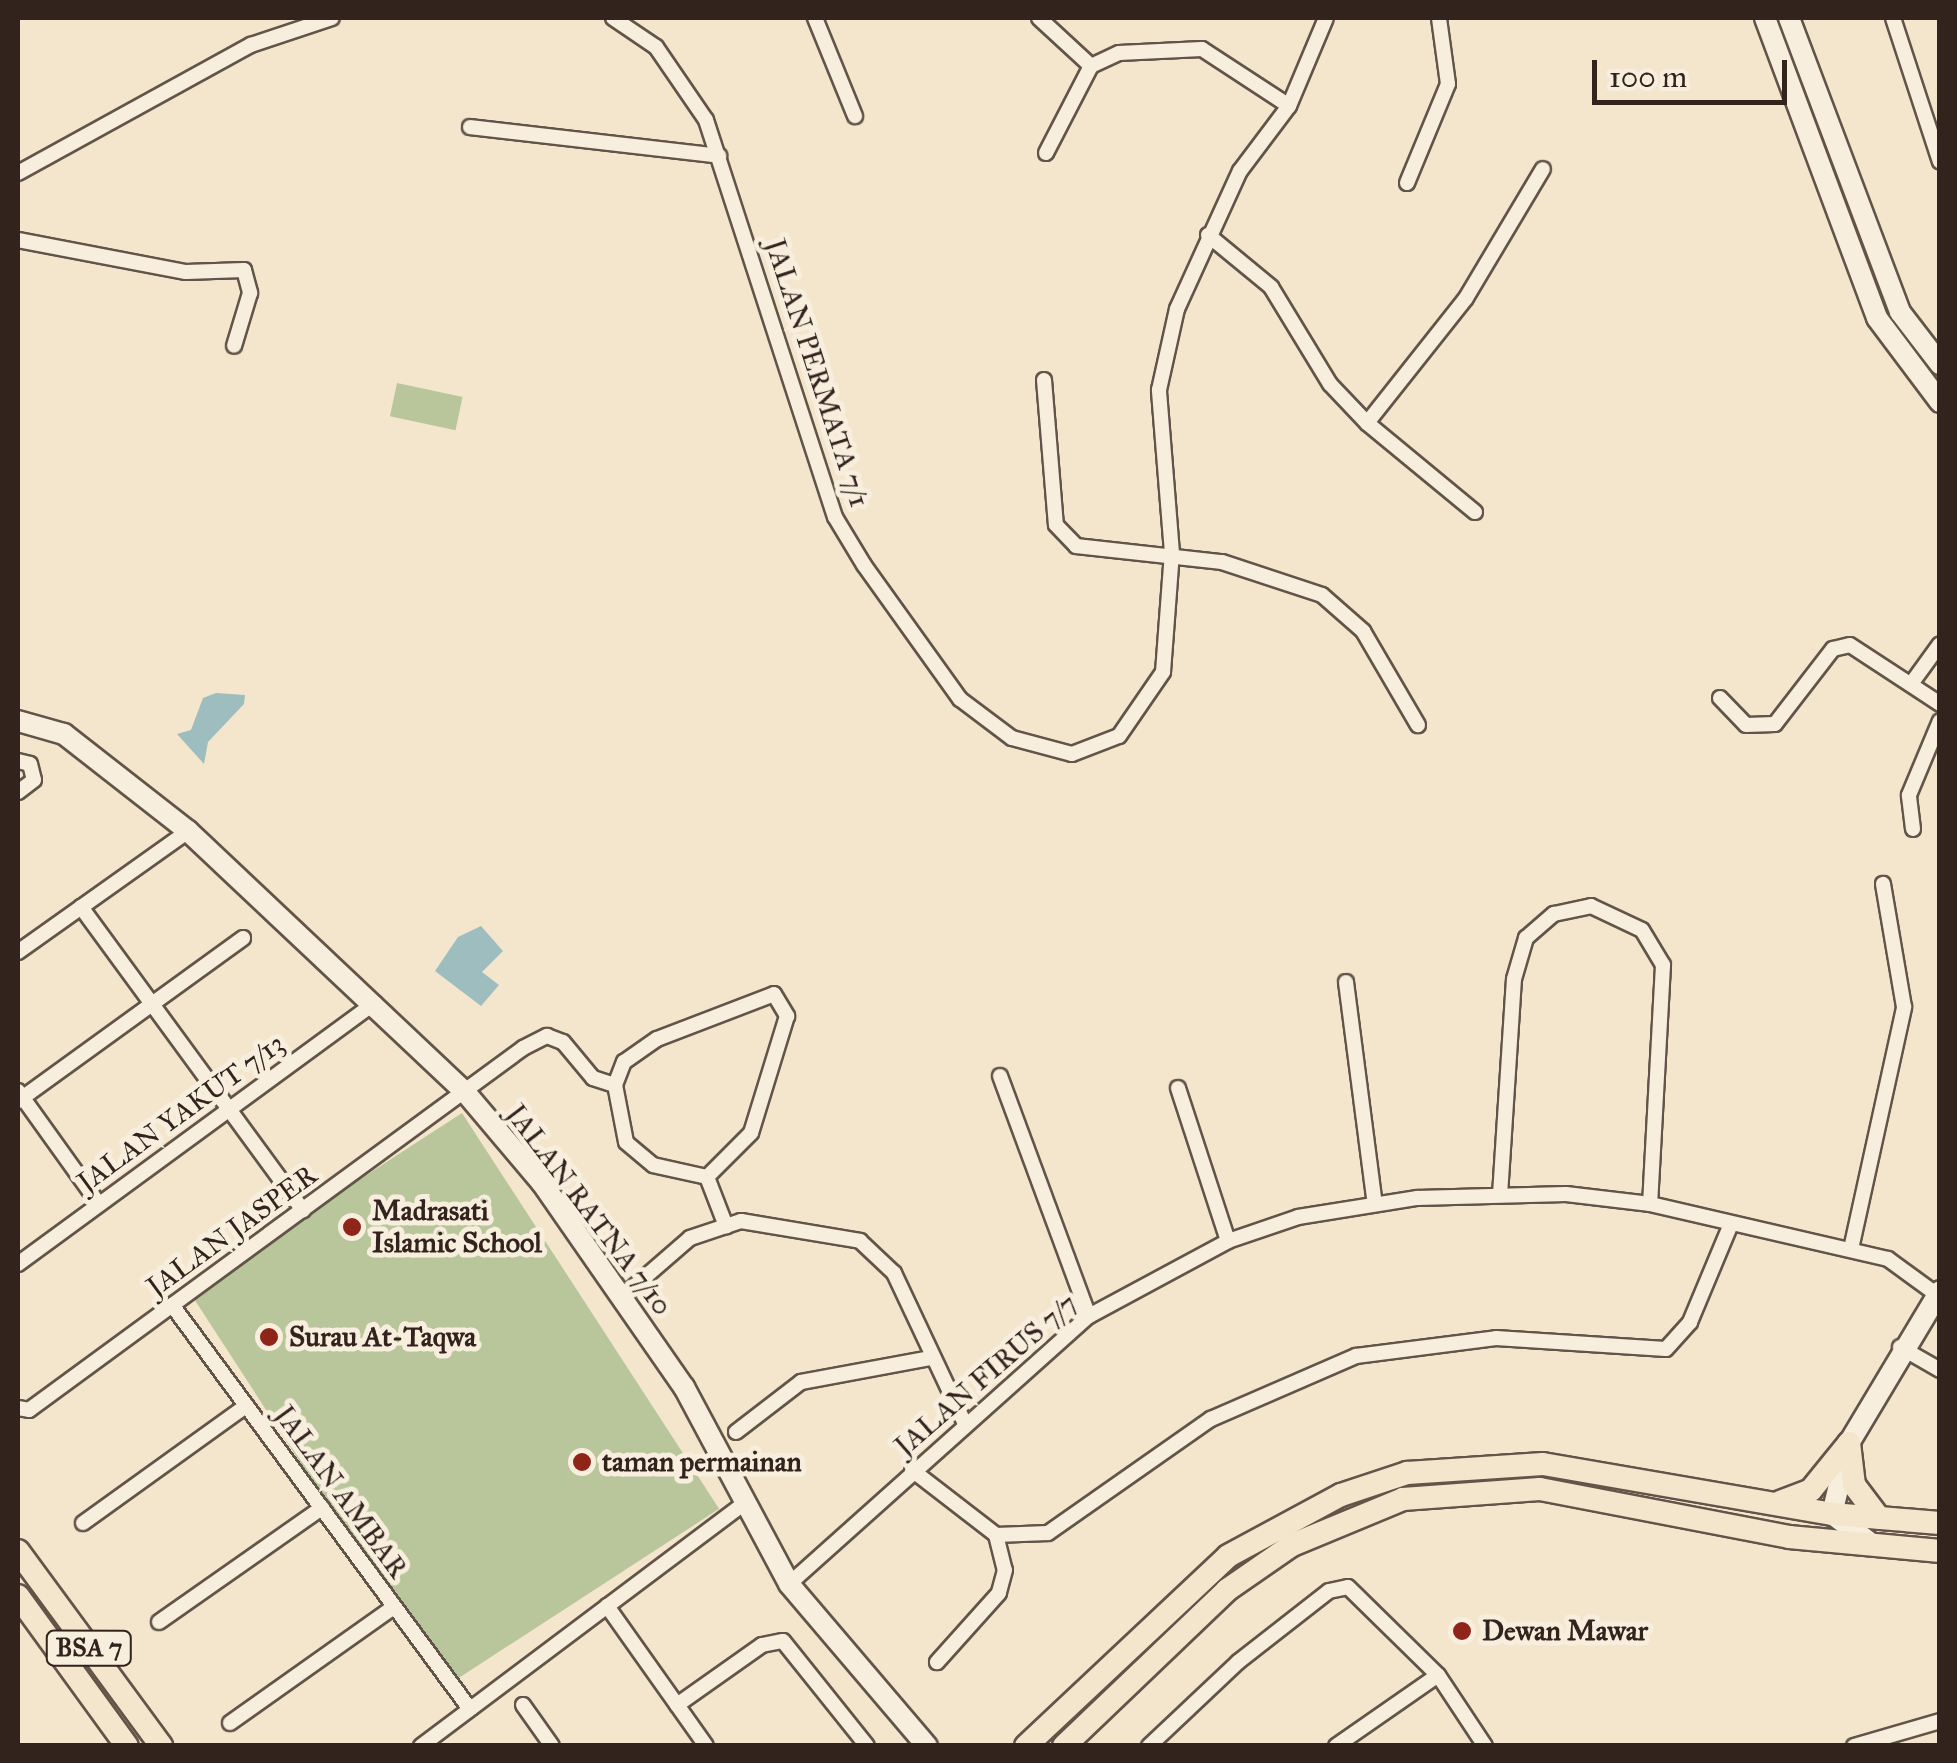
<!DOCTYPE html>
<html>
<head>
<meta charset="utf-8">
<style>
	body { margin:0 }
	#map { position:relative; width:1957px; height:1763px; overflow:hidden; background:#f4e5cd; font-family:"IM FELL Great Primer",serif }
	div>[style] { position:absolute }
	.green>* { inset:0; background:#b9c59a; transform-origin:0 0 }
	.water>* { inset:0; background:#9ebdbf }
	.roads { filter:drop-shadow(2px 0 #625448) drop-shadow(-2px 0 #625448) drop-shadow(0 2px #625448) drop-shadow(0 -2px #625448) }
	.street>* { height:14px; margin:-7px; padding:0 7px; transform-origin:7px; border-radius:7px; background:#f8eede }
	.secondary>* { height:20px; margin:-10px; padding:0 10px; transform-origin:10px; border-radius:10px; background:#f8eede }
	.primary>* { height:22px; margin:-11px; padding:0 11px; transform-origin:11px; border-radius:11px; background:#f4e5cd }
	.dots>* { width:28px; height:28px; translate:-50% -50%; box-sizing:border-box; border:5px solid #f8eede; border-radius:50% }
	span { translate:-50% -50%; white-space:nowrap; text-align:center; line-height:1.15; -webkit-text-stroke:10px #f8eede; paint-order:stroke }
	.shield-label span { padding:2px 8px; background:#f8eede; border:2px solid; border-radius:8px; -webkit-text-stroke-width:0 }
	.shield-label { font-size:25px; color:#32231c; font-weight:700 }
	.street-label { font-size:28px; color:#32231c }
	.poi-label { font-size:28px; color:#32231c; font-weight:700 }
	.left { translate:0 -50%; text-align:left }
	.frame { position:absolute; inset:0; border:20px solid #32231c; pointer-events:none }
	.scale { position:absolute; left:1592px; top:60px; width:195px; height:45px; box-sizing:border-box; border:5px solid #32231c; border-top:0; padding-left:12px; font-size:30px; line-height:35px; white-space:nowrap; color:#32231c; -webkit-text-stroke:8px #f8eede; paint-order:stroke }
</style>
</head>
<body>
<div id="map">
	<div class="green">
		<i style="left:397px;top:383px;width:67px;height:34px;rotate:12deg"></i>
		<i style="left:462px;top:1113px;width:472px;height:326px;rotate:57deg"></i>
	</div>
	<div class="water">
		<i style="clip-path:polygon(216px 693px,245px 695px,244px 704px,208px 742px,204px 764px,177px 734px,191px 730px,203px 698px)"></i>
		<i style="clip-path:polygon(481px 926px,503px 951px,482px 972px,499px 985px,481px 1006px,435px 971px,458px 937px)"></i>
	</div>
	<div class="roads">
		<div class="street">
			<i style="left:613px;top:18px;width:52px;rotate:34deg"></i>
			<i style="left:656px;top:47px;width:88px;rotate:55.6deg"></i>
			<i style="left:706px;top:120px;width:417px;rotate:72deg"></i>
			<i style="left:835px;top:517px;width:56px;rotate:58.9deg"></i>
			<i style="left:864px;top:565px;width:165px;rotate:54.4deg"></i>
			<i style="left:960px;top:699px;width:65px;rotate:36.9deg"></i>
			<i style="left:1012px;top:738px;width:62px;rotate:14.9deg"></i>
			<i style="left:1072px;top:754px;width:50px;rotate:-21deg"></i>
			<i style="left:1119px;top:736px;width:78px;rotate:-55.5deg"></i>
			<i style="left:1163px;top:672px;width:119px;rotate:-85.7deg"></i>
			<i style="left:1172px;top:553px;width:164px;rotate:-94.6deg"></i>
			<i style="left:1159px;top:390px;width:83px;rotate:-77.5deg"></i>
			<i style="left:1177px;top:309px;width:152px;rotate:-65.5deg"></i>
			<i style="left:1240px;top:171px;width:81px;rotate:-53deg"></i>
			<i style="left:1289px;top:106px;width:95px;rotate:-67.2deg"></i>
			<i style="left:815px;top:18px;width:106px;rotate:67.8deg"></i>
			<i style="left:1039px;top:18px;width:71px;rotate:42.7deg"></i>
			<i style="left:1893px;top:18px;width:151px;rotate:71.9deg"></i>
			<i style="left:470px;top:127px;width:251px;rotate:6.6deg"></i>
			<i style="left:1046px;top:153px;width:98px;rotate:-62.7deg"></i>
			<i style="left:1091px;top:66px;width:31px;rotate:-25deg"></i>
			<i style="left:1119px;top:53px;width:83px;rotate:-2.8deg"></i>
			<i style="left:1202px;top:49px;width:104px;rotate:33.2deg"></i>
			<i style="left:18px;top:173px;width:266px;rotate:-28.8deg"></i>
			<i style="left:251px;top:45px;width:85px;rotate:-18.4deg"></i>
			<i style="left:1407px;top:183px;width:107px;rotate:-67.5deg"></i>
			<i style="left:1448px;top:84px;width:67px;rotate:-97.8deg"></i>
			<i style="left:1208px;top:235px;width:82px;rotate:39.5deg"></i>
			<i style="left:1271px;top:287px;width:114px;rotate:58.7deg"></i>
			<i style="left:1330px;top:384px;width:54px;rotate:46.5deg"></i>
			<i style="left:1367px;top:423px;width:140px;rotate:39.5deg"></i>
			<i style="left:18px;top:240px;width:171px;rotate:10.8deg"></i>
			<i style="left:186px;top:272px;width:58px;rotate:-2deg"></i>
			<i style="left:244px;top:270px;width:24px;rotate:75deg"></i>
			<i style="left:250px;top:293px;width:55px;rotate:106.8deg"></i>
			<i style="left:1044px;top:380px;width:145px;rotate:85.3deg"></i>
			<i style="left:1056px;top:525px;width:29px;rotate:46deg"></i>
			<i style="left:1076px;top:546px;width:147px;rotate:6.3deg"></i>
			<i style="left:1222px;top:562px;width:105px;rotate:18.3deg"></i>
			<i style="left:1322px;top:595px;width:55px;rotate:41.3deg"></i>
			<i style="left:1363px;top:631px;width:109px;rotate:59.7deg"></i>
			<i style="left:1367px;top:423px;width:159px;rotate:-51.6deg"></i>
			<i style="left:1466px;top:298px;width:150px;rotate:-59.2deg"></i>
			<i style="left:1911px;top:684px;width:49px;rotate:-54.1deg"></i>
			<i style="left:1720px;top:698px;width:37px;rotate:46deg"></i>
			<i style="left:1746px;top:725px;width:29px;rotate:-2deg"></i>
			<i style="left:1775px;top:724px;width:95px;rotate:-52.3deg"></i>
			<i style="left:1833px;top:649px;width:17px;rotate:-13deg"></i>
			<i style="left:1850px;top:645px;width:108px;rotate:33.2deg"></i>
			<i style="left:18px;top:761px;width:12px;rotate:14deg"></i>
			<i style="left:30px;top:764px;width:16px;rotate:76deg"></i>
			<i style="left:34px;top:780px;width:20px;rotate:143deg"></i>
			<i style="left:1913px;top:829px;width:34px;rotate:-97deg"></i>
			<i style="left:1909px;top:795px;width:80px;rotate:-67.3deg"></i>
			<i style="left:81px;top:907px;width:376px;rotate:53.8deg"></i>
			<i style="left:18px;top:952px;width:209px;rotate:-35.4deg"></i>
			<i style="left:1346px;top:982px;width:224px;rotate:82.6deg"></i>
			<i style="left:1000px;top:1076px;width:256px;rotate:69.7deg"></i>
			<i style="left:1178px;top:1088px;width:161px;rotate:71.9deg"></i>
			<i style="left:18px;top:1091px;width:139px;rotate:54.4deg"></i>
			<i style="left:18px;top:1101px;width:278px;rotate:-35.9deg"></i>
			<i style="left:707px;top:1177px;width:55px;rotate:-167.5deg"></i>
			<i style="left:653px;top:1165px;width:35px;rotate:-140deg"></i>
			<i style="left:626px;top:1142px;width:58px;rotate:-100.9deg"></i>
			<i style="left:615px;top:1085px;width:25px;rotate:-69deg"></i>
			<i style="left:624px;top:1062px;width:40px;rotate:-34.9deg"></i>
			<i style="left:657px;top:1039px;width:125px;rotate:-21deg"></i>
			<i style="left:774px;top:994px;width:26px;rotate:59deg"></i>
			<i style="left:787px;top:1016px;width:122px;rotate:107.1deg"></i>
			<i style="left:751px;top:1133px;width:62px;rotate:135deg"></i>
			<i style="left:707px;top:1177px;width:53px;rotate:68.8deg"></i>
			<i style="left:1500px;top:1195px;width:216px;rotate:-86.3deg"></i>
			<i style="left:1514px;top:979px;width:43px;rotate:-73.7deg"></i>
			<i style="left:1526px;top:938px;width:37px;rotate:-41deg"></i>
			<i style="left:1554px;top:914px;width:38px;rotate:-12deg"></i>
			<i style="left:1591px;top:906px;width:56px;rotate:25.2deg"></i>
			<i style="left:1642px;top:930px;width:41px;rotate:59deg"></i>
			<i style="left:1663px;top:965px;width:239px;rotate:93.1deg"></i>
			<i style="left:1851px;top:1249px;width:248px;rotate:-77.6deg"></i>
			<i style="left:1904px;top:1007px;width:125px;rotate:-99.7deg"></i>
			<i style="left:18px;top:1264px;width:442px;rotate:-36.2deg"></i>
			<i style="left:622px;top:1297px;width:90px;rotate:-40.9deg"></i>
			<i style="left:690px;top:1238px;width:54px;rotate:-18.4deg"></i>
			<i style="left:741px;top:1221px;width:121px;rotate:9.5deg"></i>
			<i style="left:860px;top:1241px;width:47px;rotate:43.3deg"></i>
			<i style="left:894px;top:1273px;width:165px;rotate:64.8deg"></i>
			<i style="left:172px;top:1305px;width:502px;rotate:53.59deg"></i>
			<i style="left:1900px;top:1347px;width:46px;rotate:29.9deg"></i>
			<i style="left:18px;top:1408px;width:11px;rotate:10deg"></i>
			<i style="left:29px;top:1410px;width:612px;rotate:-36.23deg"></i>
			<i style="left:523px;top:1048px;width:27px;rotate:-27deg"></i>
			<i style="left:547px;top:1036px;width:17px;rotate:21deg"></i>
			<i style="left:563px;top:1042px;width:47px;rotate:50.2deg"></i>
			<i style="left:593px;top:1078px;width:23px;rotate:18deg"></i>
			<i style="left:736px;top:1432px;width:82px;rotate:-37.6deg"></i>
			<i style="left:801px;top:1382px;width:131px;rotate:-10.5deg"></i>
			<i style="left:912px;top:1470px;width:106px;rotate:37.7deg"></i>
			<i style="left:996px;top:1535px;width:36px;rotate:76deg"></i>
			<i style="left:1005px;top:1570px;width:24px;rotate:105deg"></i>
			<i style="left:999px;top:1593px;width:93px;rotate:131.9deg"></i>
			<i style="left:83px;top:1523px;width:201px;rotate:-35.7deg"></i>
			<i style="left:996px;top:1535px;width:52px;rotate:-2.2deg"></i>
			<i style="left:1048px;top:1533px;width:199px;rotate:-35deg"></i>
			<i style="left:1211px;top:1419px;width:158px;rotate:-23.5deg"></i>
			<i style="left:1356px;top:1356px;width:141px;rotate:-7.3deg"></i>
			<i style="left:1496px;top:1338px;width:170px;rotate:3.7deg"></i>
			<i style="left:1666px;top:1349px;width:36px;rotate:-48deg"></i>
			<i style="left:1690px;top:1322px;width:106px;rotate:-67.3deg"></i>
			<i style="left:789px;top:1584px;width:402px;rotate:-41.8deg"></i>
			<i style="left:1089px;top:1316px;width:158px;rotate:-28.3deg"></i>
			<i style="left:1228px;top:1241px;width:74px;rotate:-18.9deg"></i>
			<i style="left:1298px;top:1217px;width:121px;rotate:-9.1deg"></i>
			<i style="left:1417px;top:1198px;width:149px;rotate:-1.5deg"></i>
			<i style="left:1566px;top:1194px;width:85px;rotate:6.8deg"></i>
			<i style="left:1650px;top:1204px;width:244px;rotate:13deg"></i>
			<i style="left:1888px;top:1259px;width:59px;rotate:36.1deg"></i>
			<i style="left:607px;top:1606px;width:171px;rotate:54.7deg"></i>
			<i style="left:159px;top:1622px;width:199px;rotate:-35deg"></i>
			<i style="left:523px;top:1705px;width:50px;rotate:54.7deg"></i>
			<i style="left:677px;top:1705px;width:104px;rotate:-35.2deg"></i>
			<i style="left:762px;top:1645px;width:21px;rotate:-11deg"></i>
			<i style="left:783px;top:1641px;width:134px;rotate:51.3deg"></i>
			<i style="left:230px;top:1723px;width:201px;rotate:-35.3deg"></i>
			<i style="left:421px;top:1746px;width:401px;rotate:-36.9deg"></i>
			<i style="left:1149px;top:1746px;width:122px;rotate:-43.3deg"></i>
			<i style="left:1238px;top:1662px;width:115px;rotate:-38deg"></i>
			<i style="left:1329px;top:1591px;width:19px;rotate:-12deg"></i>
			<i style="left:1348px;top:1587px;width:126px;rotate:44.4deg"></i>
			<i style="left:1438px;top:1675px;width:85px;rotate:56.5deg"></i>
			<i style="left:1336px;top:1746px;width:124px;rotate:-34.8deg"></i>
			<i style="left:1854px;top:1746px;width:90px;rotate:-16.2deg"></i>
		</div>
		<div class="secondary">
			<i style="left:1765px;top:18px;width:320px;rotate:69.5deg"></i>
			<i style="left:1877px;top:318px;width:105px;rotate:53.1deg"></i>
			<i style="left:1789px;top:18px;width:314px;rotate:69.3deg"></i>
			<i style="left:1900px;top:312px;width:66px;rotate:52.4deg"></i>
			<i style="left:18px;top:721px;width:48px;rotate:15.8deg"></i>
			<i style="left:64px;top:734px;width:157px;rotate:38deg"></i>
			<i style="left:188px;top:831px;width:381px;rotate:43.3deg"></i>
			<i style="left:465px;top:1092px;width:119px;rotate:49.8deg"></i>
			<i style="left:542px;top:1183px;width:249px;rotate:55.2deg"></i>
			<i style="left:684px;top:1387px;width:223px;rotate:61.9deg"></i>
			<i style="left:789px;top:1584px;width:213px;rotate:49.6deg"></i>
			<i style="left:1868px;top:1541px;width:45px;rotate:-143.1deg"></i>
			<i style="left:1832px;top:1514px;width:73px;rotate:-76.5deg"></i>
			<i style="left:1849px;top:1443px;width:177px;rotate:-59.1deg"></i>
		</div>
		<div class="primary">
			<i style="left:1849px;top:1443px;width:42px;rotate:83.2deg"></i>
			<i style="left:1854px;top:1485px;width:41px;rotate:52.9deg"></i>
			<i style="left:1780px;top:1502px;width:33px;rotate:-21deg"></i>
			<i style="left:1811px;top:1490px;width:60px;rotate:-51deg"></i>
			<i style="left:18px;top:1551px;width:242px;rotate:53.7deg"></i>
			<i style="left:18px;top:1596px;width:185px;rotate:54deg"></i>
			<i style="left:1026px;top:1746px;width:277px;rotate:-43.2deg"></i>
			<i style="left:1228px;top:1556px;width:128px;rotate:-28.4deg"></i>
			<i style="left:1341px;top:1495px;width:70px;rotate:-18.4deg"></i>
			<i style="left:1407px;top:1473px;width:136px;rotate:-3.8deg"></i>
			<i style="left:1543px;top:1464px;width:293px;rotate:9.8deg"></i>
			<i style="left:1832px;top:1514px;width:108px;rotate:4.8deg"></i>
			<i style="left:1064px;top:1746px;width:226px;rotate:-43.7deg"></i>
			<i style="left:1227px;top:1590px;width:79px;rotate:-34.7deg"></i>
			<i style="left:1292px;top:1545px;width:120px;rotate:-22.5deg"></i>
			<i style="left:1403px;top:1499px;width:137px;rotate:-4.2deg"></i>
			<i style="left:1540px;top:1489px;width:254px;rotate:10.9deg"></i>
			<i style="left:1789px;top:1537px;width:152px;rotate:5.3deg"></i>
		</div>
	</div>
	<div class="dots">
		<i style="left:352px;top:1227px;background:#8f2418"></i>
		<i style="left:269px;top:1337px;background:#8f2418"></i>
		<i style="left:582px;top:1462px;background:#8f2418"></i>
		<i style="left:1462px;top:1631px;background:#8f2418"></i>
	</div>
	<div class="shield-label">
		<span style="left:89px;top:1648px">BSA 7</span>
	</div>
	<div class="street-label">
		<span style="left:817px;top:373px;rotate:72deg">JALAN PERMATA 7/1</span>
		<span style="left:181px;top:1113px;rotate:-36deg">JALAN YAKUT 7/13</span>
		<span style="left:589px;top:1210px;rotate:53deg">JALAN RATNA 7/10</span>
		<span style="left:232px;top:1231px;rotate:-36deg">JALAN JASPER</span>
		<span style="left:986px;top:1375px;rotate:-41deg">JALAN FIRUS 7/7</span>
		<span style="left:341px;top:1492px;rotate:54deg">JALAN AMBAR</span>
	</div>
	<div class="poi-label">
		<span class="left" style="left:372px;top:1227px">Madrasati<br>Islamic School</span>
		<span class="left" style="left:289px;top:1337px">Surau At-Taqwa</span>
		<span class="left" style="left:602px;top:1462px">taman permainan</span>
		<span class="left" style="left:1482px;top:1631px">Dewan Mawar</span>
	</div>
	<div class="frame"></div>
	<div class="scale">100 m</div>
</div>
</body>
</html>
